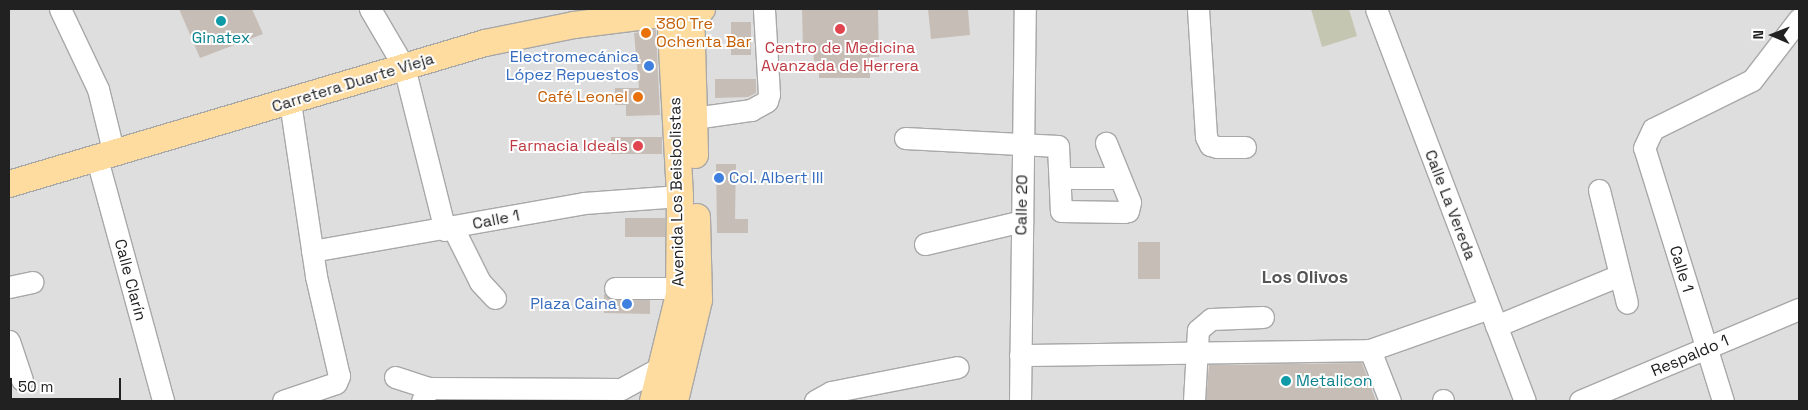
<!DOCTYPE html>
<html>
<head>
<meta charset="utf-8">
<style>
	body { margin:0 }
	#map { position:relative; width:1808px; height:410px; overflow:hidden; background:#f1eee7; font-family:"Space Grotesk",sans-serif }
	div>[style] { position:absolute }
	.residential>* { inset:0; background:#dfdede; transform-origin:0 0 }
	.construction>* { inset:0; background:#c5c6b2 }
	.building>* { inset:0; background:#c6beb6; transform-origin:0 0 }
	.roads { filter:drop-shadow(1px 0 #a8a8a8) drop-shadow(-1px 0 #a8a8a8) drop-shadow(0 1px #a8a8a8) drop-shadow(0 -1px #a8a8a8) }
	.minor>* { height:21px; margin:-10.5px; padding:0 10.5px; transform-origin:10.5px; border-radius:10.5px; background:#fff }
	.major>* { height:26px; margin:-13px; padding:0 13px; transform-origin:13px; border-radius:13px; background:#fedb9f }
	.dots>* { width:14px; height:14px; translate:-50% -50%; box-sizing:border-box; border:2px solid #fff; border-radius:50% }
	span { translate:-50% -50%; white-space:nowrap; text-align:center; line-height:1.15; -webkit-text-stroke:4px #fff; paint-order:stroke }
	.food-label { font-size:16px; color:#c56008 }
	.left { translate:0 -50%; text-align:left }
	.right { translate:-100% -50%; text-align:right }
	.culture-label { font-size:16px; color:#0d838f }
	.health-label { font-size:16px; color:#be3a42 }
	.shop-label { font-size:16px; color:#366cbe }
	.street-label { font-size:16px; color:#212121 }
	.neighbourhood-label { font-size:18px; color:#545454; font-weight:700 }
	.frame { position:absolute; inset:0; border:10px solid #212121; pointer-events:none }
	.north { position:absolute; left:1748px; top:10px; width:50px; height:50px; -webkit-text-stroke:4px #fff; paint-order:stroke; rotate:271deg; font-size:14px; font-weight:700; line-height:20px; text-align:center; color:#212121 }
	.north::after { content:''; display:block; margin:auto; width:18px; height:22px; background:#212121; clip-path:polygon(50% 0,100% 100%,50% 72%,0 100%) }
	.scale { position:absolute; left:10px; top:378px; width:111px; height:22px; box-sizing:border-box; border:2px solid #212121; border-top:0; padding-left:6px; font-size:15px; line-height:18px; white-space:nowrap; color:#212121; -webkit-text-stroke:4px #fff; paint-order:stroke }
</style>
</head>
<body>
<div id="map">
	<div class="residential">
		<i style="left:9px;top:9px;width:1790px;height:392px"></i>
	</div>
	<div class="construction">
		<i style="clip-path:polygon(1311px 9px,1349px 9px,1357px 36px,1322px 47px)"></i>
	</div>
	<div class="building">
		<i style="clip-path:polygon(179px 9px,252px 9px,263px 34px,200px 58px)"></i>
		<i style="clip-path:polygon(802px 9px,878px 9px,879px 57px,870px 57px,870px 78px,819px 78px,819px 61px,814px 61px,813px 48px,803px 48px)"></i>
		<i style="clip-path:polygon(928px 9px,968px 9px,970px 35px,931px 39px)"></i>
		<i style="left:731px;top:22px;width:20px;height:33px"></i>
		<i style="clip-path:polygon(656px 30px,660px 115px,626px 116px,626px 105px,615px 105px,615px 88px,639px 88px,634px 33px)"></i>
		<i style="clip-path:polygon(715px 79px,756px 79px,756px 93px,748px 97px,715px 98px)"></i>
		<i style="left:611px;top:137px;width:51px;height:17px"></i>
		<i style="clip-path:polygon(716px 164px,736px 164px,735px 219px,748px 219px,748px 233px,717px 233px)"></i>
		<i style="left:625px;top:218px;width:40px;height:19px"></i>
		<i style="left:1138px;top:242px;width:22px;height:37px"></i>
		<i style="clip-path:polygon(604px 294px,615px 300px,650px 300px,650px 314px,604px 313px)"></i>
		<i style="clip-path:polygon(1362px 363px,1376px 401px,1206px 401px,1209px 365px)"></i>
	</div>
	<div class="roads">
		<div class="minor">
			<i style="left:60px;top:9px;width:89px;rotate:64.6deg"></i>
			<i style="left:98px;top:89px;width:67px;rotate:76.2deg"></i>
			<i style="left:370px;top:9px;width:67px;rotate:59.6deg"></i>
			<i style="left:404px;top:67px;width:168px;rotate:75.9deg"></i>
			<i style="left:1198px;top:9px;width:128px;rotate:86.4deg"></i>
			<i style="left:1206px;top:137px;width:9px;rotate:63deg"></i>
			<i style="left:1210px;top:145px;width:7px;rotate:16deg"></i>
			<i style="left:1217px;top:147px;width:28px"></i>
			<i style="left:1376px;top:9px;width:419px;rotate:69.2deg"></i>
			<i style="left:694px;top:118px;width:58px;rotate:-8deg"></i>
			<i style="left:751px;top:110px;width:18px;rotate:-29deg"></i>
			<i style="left:767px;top:101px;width:7px;rotate:-74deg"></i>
			<i style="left:769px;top:94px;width:85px;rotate:-93.4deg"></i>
			<i style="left:905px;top:138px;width:153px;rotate:3deg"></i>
			<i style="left:1058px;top:146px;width:65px;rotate:87.4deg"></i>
			<i style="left:1061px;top:211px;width:63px;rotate:0.9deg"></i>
			<i style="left:1124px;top:212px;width:4px;rotate:-14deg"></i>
			<i style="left:1128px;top:211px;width:9px;rotate:-77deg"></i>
			<i style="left:1130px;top:202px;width:64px;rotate:-112.1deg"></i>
			<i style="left:97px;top:159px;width:251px;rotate:74.7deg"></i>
			<i style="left:1060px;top:178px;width:60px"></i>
			<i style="left:1599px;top:190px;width:116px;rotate:76.1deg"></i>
			<i style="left:453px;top:228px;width:60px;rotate:63.4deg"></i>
			<i style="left:480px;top:282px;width:22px;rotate:47deg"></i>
			<i style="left:925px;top:244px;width:100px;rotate:-13.3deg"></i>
			<i style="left:312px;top:251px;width:276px;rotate:-10deg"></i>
			<i style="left:584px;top:203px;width:96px;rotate:-4.2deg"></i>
			<i style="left:9px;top:287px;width:24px;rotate:-12deg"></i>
			<i style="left:615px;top:288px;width:64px"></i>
			<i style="left:1496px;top:326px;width:134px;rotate:-22.4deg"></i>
			<i style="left:9px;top:341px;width:41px;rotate:71.6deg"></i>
			<i style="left:1370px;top:350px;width:55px;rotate:68.6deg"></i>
			<i style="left:1020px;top:355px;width:350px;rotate:-0.8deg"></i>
			<i style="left:1370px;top:350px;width:126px;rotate:-19.4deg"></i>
			<i style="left:395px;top:377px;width:36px;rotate:18deg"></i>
			<i style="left:1443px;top:400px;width:1px;rotate:90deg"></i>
			<i style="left:283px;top:401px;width:56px;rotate:-18.8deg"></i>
			<i style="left:336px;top:383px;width:8px;rotate:-67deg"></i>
			<i style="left:339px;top:376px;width:103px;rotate:-103deg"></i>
			<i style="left:316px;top:276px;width:176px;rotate:-98.5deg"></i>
			<i style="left:422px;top:401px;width:15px;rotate:-62deg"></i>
			<i style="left:429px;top:388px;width:192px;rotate:0.3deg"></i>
			<i style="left:621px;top:389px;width:48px;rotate:-28.7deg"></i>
			<i style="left:815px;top:401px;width:18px;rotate:-29deg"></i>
			<i style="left:831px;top:392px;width:129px;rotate:-11.1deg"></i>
			<i style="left:1020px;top:401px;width:392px;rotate:-89.3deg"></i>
			<i style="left:1194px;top:401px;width:71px;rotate:-86.8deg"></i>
			<i style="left:1198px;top:330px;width:17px;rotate:-40deg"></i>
			<i style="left:1211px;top:319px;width:52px;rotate:-2.2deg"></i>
			<i style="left:1580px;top:401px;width:238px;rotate:-22.8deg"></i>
			<i style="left:1723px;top:401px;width:265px;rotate:-107.3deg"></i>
			<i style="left:1644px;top:148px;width:21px;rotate:-65deg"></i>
			<i style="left:1653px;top:129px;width:110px;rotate:-26.3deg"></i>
			<i style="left:1752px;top:80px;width:77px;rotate:-52.4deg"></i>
		</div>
		<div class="major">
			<i style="left:691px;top:9px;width:146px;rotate:88.4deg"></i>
			<i style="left:9px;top:184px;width:496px;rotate:-16.5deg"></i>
			<i style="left:485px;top:43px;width:91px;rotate:-11.4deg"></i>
			<i style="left:574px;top:25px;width:129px;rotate:-7.1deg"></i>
			<i style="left:653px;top:401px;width:110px;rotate:-76.3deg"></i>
			<i style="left:679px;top:294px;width:98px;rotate:-89.4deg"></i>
			<i style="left:680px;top:196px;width:187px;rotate:-93.1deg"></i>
			<i style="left:675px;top:401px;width:104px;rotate:-76.6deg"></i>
			<i style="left:699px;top:300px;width:83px;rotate:-91.4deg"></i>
		</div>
	</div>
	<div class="dots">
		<i style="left:221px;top:21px;background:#0f9aa8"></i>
		<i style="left:840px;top:29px;background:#e0444e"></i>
		<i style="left:646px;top:33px;background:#e8710a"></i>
		<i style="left:649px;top:66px;background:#3f7fe0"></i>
		<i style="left:638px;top:97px;background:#e8710a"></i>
		<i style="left:638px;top:146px;background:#e0444e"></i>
		<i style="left:719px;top:178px;background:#3f7fe0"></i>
		<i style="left:627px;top:304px;background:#3f7fe0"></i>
		<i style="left:1286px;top:381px;background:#0f9aa8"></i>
	</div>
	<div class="food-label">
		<span class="left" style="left:656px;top:33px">380 Tre<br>Ochenta Bar</span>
		<span class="right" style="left:628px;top:97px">Café Leonel</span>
	</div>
	<div class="culture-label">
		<span style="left:221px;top:38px">Ginatex</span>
		<span class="left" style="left:1296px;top:381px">Metalicon</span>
	</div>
	<div class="health-label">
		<span style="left:840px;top:57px">Centro de Medicina<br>Avanzada de Herrera</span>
		<span class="right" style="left:628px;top:146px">Farmacia Ideals</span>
	</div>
	<div class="shop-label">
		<span class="right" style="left:639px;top:66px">Electromecánica<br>López Repuestos</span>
		<span class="left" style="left:729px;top:178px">Col. Albert III</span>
		<span class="right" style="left:617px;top:304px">Plaza Caina</span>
	</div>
	<div class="street-label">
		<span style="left:353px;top:83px;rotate:-17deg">Carretera Duarte Vieja</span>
		<span style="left:677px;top:192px;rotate:-91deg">Avenida Los Beisbolistas</span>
		<span style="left:1022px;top:205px;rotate:-89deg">Calle 20</span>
		<span style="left:1450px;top:205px;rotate:69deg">Calle La Vereda</span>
		<span style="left:496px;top:220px;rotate:-11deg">Calle 1</span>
		<span style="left:1681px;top:269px;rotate:73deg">Calle 1</span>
		<span style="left:130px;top:280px;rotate:75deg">Calle Clarín</span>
		<span style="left:1690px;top:356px;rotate:-23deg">Respaldo 1</span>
	</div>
	<div class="neighbourhood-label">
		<span style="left:1305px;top:277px">Los Olivos</span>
	</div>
	<div class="frame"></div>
	<div class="north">N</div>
	<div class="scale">50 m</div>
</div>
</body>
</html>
